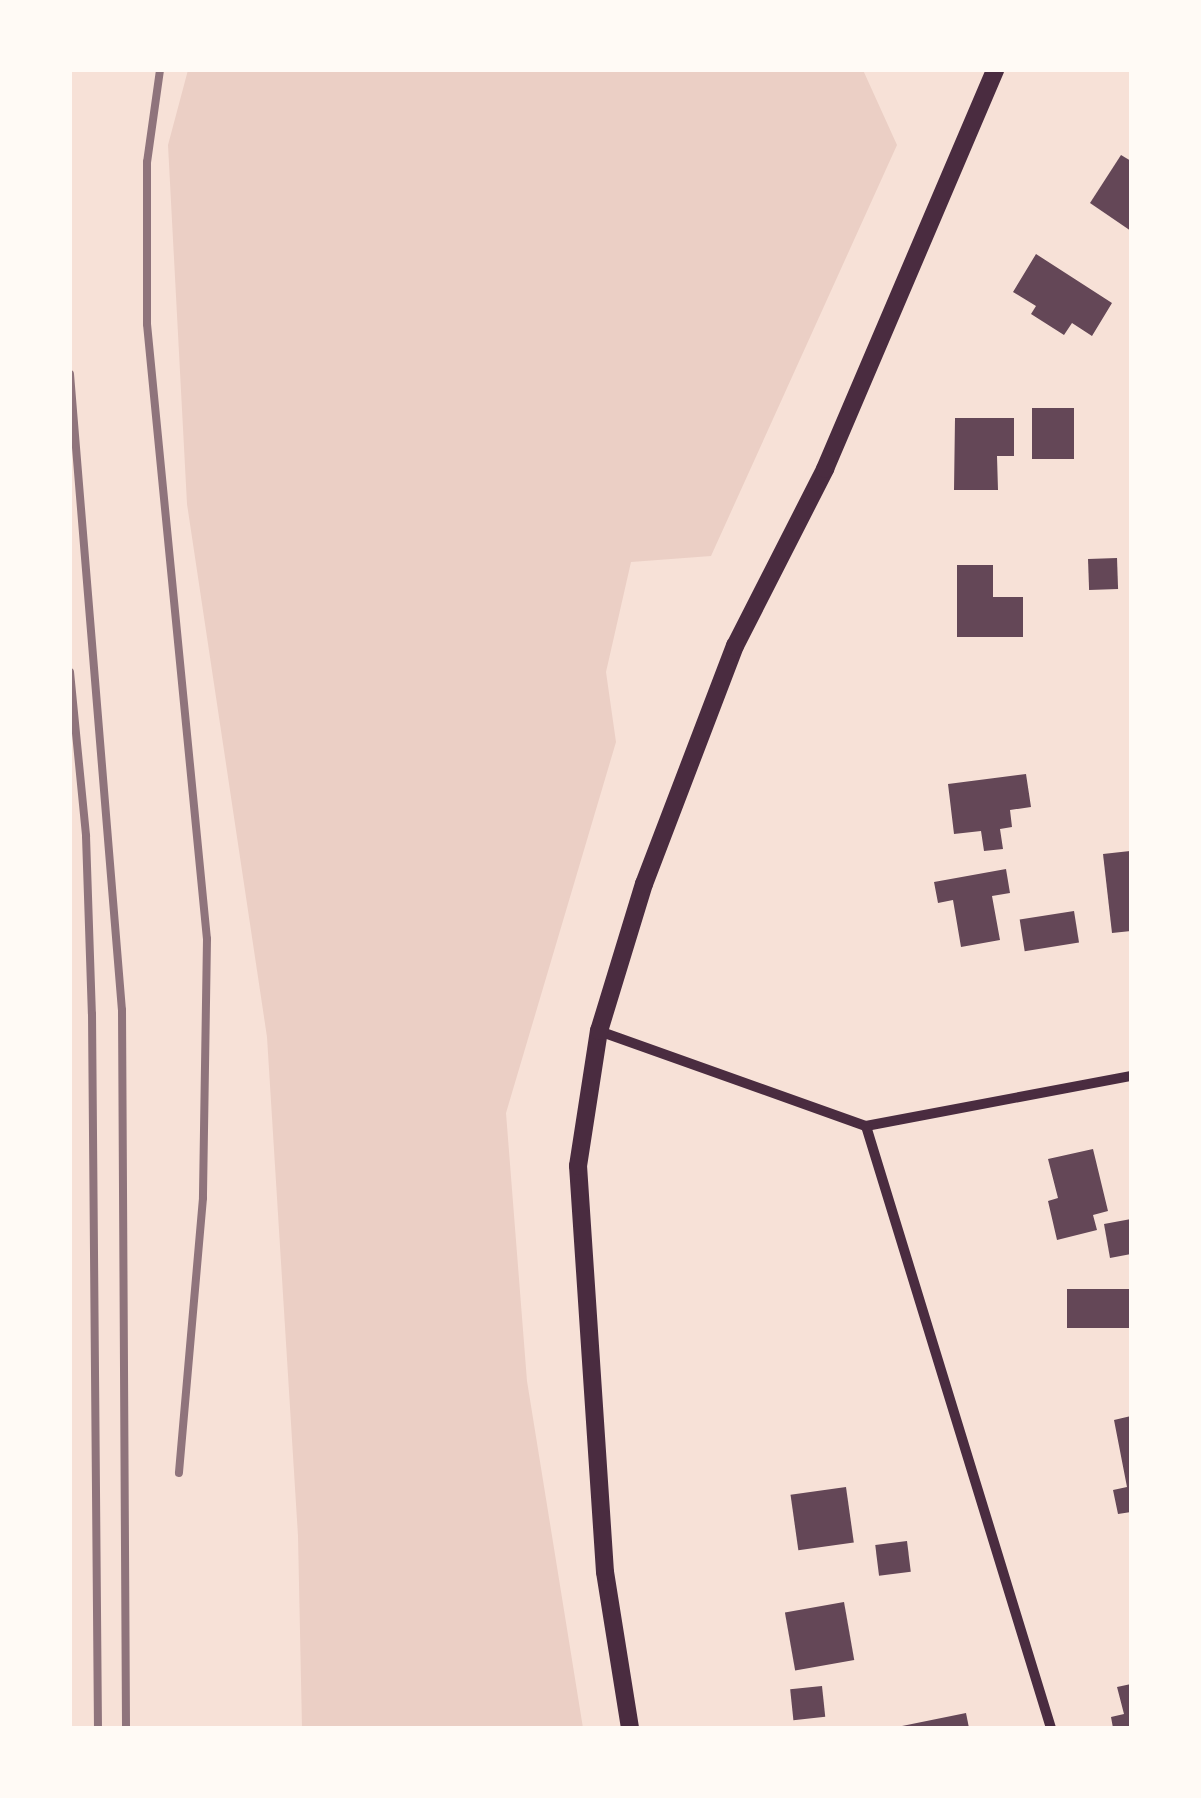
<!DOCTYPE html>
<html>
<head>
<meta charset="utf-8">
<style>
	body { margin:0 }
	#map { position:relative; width:1201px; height:1798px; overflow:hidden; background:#f7e1d7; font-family:Montserrat,sans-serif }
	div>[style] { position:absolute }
	.green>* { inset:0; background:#ebcfc5 }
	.building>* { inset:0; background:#644757; transform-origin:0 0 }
	.minor>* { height:10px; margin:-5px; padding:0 5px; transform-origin:5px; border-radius:5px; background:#4a2c40 }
	.tertiary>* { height:18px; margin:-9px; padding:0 9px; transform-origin:9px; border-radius:9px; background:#4a2c40 }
	.rail>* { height:8px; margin:-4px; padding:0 4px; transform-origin:4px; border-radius:4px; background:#8f747c }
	span { translate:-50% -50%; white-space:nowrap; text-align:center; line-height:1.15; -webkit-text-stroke:9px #fffaf5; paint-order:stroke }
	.frame { position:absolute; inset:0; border:72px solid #fffaf5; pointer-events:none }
</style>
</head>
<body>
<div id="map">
	<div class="green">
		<i style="clip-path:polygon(188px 70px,863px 70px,897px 145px,711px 556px,631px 562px,606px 672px,616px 742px,506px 1113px,527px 1381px,583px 1728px,302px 1728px,298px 1536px,267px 1037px,187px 504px,168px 145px)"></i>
	</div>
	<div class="building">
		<i style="clip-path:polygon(1121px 155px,1131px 161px,1131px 231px,1090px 203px)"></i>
		<i style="clip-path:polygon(1036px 254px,1112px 303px,1092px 336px,1072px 323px,1064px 335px,1031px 314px,1036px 306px,1013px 292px)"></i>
		<i style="left:1032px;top:408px;width:42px;height:51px"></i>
		<i style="clip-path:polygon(955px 418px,1014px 418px,1014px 456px,997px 456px,998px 490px,954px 490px)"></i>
		<i style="left:1117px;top:558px;width:31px;height:29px;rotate:88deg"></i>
		<i style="clip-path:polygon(957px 565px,993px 565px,993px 597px,1023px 597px,1023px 637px,957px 637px)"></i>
		<i style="clip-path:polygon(1026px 774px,1031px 807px,1010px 810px,1012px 827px,1000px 829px,1003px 849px,984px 851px,981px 831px,954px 834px,948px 784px)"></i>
		<i style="clip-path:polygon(1130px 851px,1131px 931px,1112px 933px,1103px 854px)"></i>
		<i style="clip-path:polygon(1006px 869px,1010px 893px,992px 896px,1000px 940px,961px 947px,953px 900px,938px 903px,934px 882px)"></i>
		<i style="left:1074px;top:911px;width:32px;height:55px;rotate:81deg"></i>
		<i style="clip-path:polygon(1093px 1149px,1108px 1211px,1093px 1215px,1097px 1230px,1057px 1240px,1048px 1201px,1058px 1198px,1048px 1159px)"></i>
		<i style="clip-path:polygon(1131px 1219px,1131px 1254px,1110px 1258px,1104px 1224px)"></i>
		<i style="left:1131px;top:1289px;width:39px;height:64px;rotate:90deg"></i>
		<i style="clip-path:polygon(1131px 1416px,1131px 1512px,1118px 1514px,1113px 1490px,1127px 1487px,1114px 1420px)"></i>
		<i style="left:846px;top:1487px;width:56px;height:56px;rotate:82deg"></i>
		<i style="left:907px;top:1541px;width:31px;height:32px;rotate:83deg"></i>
		<i style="left:844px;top:1602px;width:59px;height:60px;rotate:80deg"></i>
		<i style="clip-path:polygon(1131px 1684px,1131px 1728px,1113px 1728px,1111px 1717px,1124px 1714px,1117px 1687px)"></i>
		<i style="left:822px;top:1686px;width:31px;height:32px;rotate:84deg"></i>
		<i style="clip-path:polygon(966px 1713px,969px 1728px,903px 1728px,902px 1726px)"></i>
	</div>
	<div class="minor">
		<i style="left:599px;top:1031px;width:283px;rotate:19.6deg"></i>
		<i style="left:866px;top:1126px;width:270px;rotate:-10.7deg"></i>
		<i style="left:866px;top:1126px;width:630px;rotate:72.92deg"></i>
	</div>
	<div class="tertiary">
		<i style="left:630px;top:1728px;width:158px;rotate:-99.1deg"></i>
		<i style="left:605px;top:1572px;width:407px;rotate:-93.8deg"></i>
		<i style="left:578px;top:1166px;width:137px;rotate:-81.2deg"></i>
		<i style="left:599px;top:1031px;width:154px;rotate:-73deg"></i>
		<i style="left:644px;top:884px;width:255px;rotate:-69.1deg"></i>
		<i style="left:735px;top:646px;width:199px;rotate:-63deg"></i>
		<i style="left:825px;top:469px;width:434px;rotate:-66.9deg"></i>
	</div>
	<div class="rail">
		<i style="left:160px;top:70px;width:93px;rotate:98deg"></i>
		<i style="left:147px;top:162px;width:162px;rotate:90deg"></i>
		<i style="left:147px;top:324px;width:618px;rotate:84.43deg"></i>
		<i style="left:207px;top:939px;width:259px;rotate:90.9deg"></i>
		<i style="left:203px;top:1198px;width:276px;rotate:95deg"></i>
		<i style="left:70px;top:374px;width:638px;rotate:85.33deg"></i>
		<i style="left:122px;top:1010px;width:718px;rotate:89.68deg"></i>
		<i style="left:70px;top:672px;width:165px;rotate:84.4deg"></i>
		<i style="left:86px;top:836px;width:178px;rotate:88.1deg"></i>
		<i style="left:92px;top:1014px;width:714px;rotate:89.52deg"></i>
	</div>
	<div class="frame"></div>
</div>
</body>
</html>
